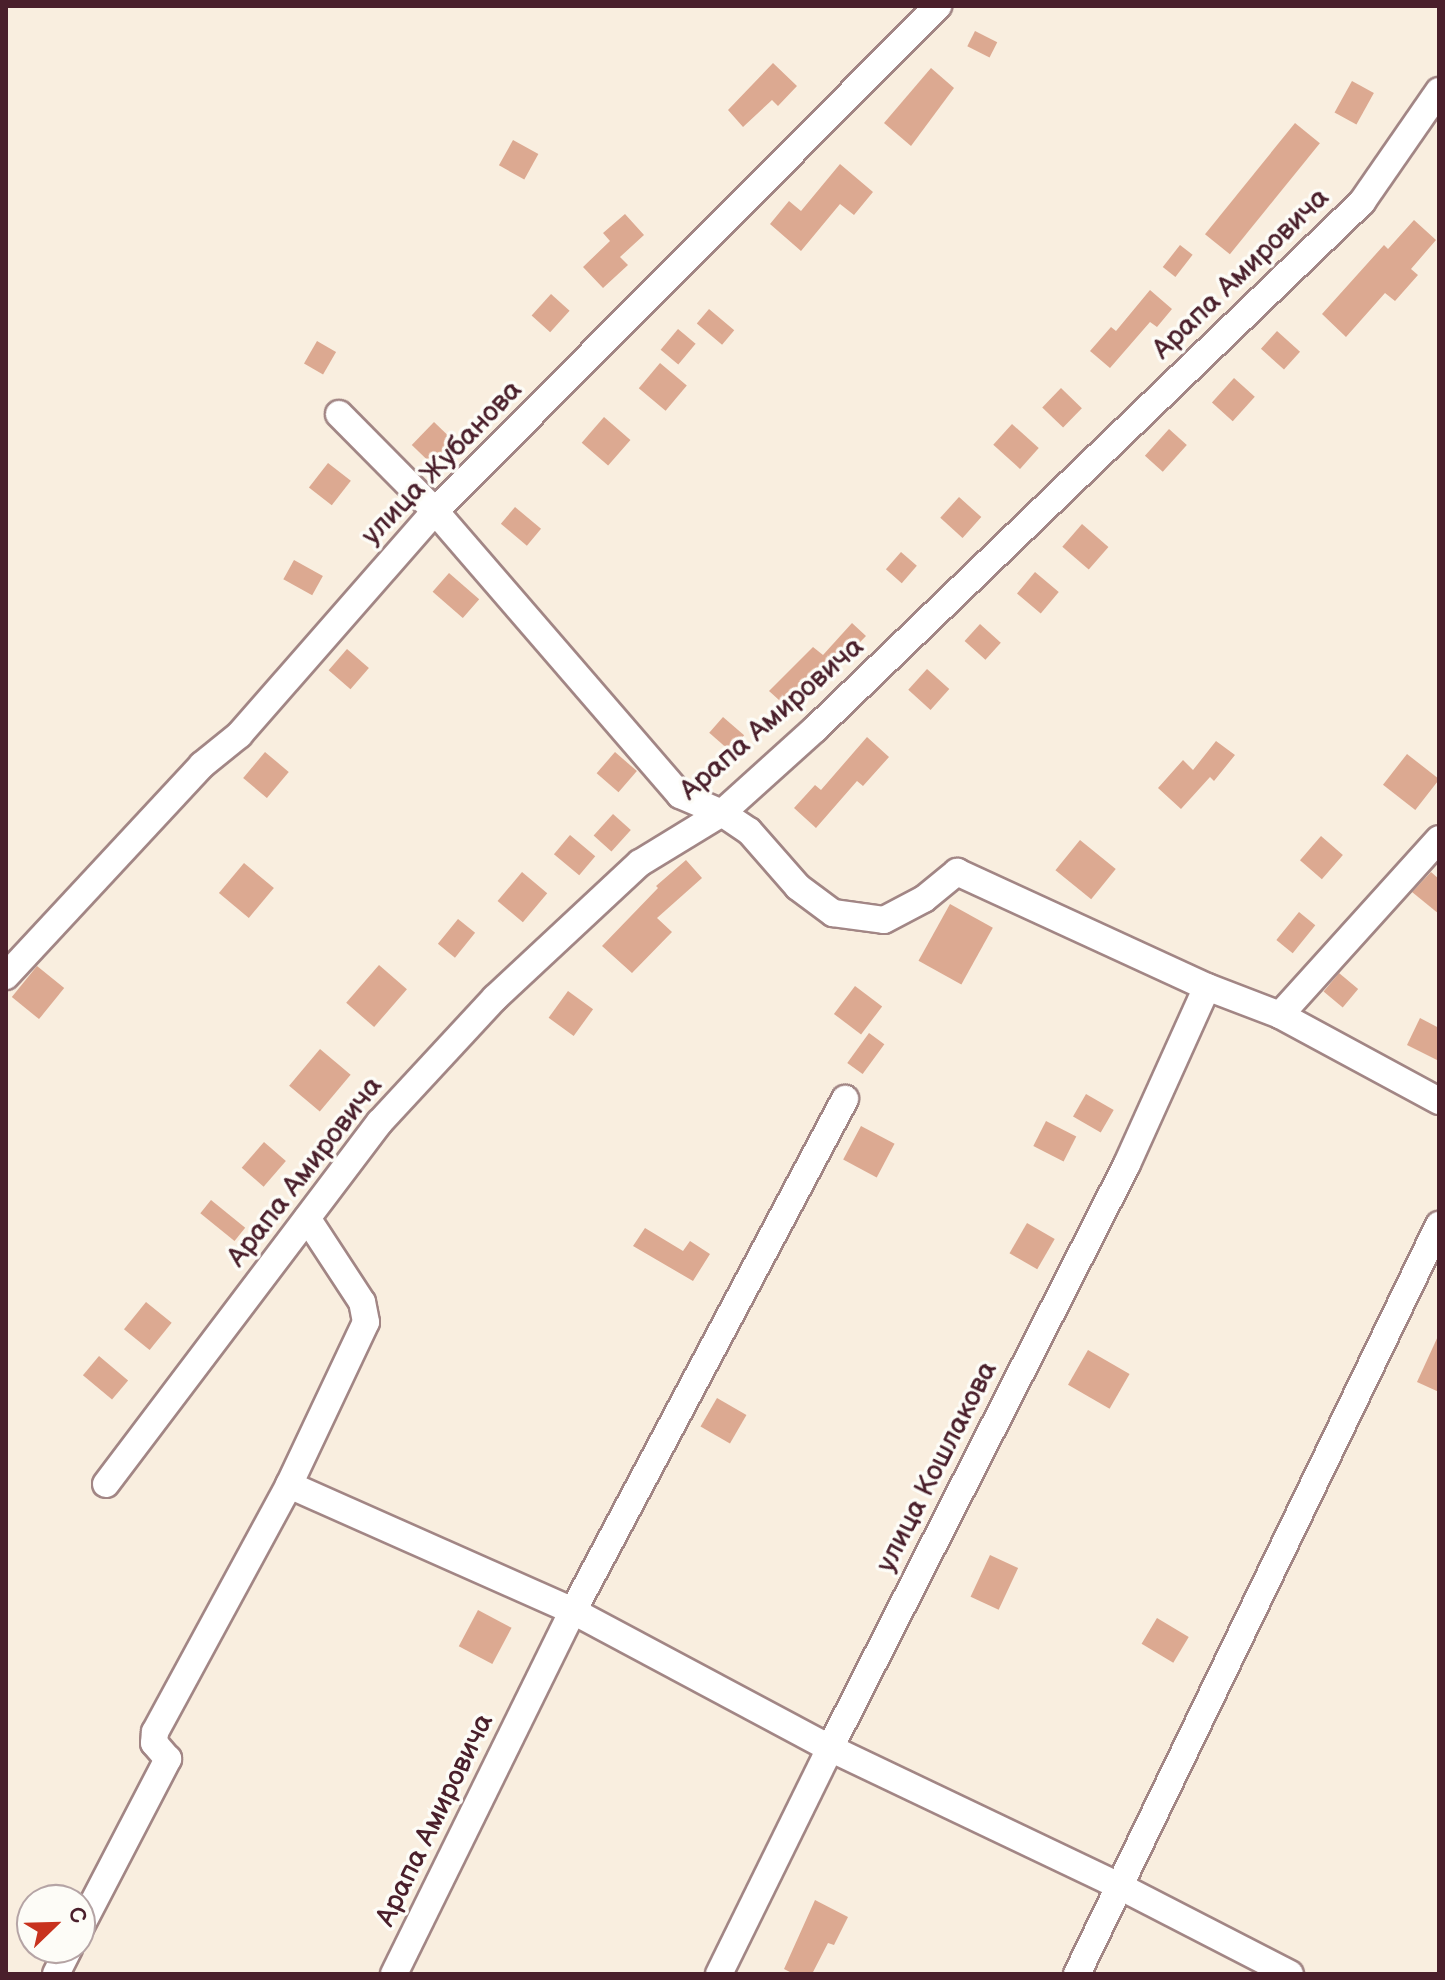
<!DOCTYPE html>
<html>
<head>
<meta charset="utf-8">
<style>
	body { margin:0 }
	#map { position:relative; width:1445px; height:1980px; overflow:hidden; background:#f9eedf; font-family:"Balsamiq Sans",sans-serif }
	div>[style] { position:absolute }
	.building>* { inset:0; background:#dca991; transform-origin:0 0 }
	.roads { filter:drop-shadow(2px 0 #a28685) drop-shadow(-2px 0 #a28685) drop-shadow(0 2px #a28685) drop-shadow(0 -2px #a28685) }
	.minor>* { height:26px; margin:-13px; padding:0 13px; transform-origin:13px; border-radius:13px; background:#fff }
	span { translate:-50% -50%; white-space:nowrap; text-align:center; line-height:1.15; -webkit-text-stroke:7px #fdfcf7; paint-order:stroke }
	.street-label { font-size:28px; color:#4a1f2b }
	.frame { position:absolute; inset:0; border:8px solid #4a1f2b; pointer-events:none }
	.north { position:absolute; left:16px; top:1884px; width:80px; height:80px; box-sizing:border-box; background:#fdfcf7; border:2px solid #b5a4a5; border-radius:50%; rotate:67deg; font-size:22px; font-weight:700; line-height:32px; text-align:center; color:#4a1f2b }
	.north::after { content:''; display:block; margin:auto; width:28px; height:36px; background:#c8321e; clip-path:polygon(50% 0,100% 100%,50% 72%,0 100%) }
</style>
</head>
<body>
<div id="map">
	<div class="building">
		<i style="left:975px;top:31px;width:25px;height:17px;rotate:27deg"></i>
		<i style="clip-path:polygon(773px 63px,797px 86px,778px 106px,772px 100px,743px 127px,728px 110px)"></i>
		<i style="clip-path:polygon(931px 68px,954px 88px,911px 146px,884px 123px)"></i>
		<i style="left:1352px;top:81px;width:25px;height:36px;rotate:29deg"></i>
		<i style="left:1295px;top:123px;width:32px;height:143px;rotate:39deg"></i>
		<i style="left:513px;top:140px;width:29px;height:29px;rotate:29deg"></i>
		<i style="clip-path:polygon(840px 164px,873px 192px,854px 215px,840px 204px,801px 251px,770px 224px,789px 201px,801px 211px)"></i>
		<i style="clip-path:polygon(625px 214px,644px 235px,620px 257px,628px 265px,603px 288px,583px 267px,610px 241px,603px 233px)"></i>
		<i style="clip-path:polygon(1414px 220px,1436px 240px,1411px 269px,1418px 275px,1395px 301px,1385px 293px,1346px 337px,1322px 314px,1384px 245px,1388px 249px)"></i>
		<i style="left:1180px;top:245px;width:16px;height:28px;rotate:38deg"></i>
		<i style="clip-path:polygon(1150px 290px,1172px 309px,1157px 327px,1150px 322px,1110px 368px,1090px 351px,1111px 327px,1116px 331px)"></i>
		<i style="left:551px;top:294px;width:25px;height:29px;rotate:42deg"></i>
		<i style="left:709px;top:309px;width:33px;height:19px;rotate:40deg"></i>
		<i style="left:678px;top:329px;width:23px;height:27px;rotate:40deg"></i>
		<i style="left:1277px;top:331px;width:31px;height:24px;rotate:42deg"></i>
		<i style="left:317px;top:341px;width:22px;height:26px;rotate:30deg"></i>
		<i style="left:660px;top:363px;width:35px;height:33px;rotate:40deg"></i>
		<i style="left:1234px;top:378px;width:28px;height:33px;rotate:42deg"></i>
		<i style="left:1061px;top:388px;width:29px;height:27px;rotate:44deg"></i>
		<i style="left:604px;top:417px;width:35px;height:34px;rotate:41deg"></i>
		<i style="left:434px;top:422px;width:30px;height:32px;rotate:44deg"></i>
		<i style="left:1012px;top:424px;width:36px;height:28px;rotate:42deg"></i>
		<i style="left:1169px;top:429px;width:24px;height:36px;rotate:42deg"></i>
		<i style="left:328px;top:463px;width:29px;height:31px;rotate:38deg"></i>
		<i style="left:959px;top:497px;width:30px;height:28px;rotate:42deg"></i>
		<i style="left:515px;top:507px;width:34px;height:22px;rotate:40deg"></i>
		<i style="left:1082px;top:524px;width:35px;height:30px;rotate:41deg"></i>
		<i style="left:901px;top:552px;width:21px;height:23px;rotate:41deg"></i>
		<i style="left:294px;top:560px;width:33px;height:22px;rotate:29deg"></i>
		<i style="left:1035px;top:572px;width:31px;height:28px;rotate:40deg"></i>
		<i style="left:449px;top:573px;width:40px;height:25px;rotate:41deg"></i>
		<i style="clip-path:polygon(852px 623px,866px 636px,820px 683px,816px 679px,789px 709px,769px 691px,813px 647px,823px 655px)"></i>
		<i style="left:980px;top:624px;width:28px;height:23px;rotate:42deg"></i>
		<i style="left:347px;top:649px;width:29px;height:28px;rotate:41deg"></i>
		<i style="left:927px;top:669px;width:30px;height:28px;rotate:42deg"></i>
		<i style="left:723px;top:717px;width:28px;height:21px;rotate:41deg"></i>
		<i style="clip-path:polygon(867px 737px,889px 757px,863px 786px,857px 781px,816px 828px,794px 808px,815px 785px,821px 790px)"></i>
		<i style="clip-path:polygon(1216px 741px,1235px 755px,1214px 781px,1210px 777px,1181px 809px,1158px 788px,1183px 760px,1193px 770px)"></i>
		<i style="left:265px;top:752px;width:31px;height:34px;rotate:40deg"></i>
		<i style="left:615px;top:752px;width:29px;height:28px;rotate:41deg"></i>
		<i style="left:1407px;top:754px;width:41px;height:39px;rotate:38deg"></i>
		<i style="left:613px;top:814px;width:24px;height:29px;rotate:42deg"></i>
		<i style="left:570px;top:835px;width:33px;height:25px;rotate:40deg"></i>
		<i style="left:1321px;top:836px;width:29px;height:32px;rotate:41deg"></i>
		<i style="left:1080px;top:840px;width:46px;height:39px;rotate:39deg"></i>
		<i style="clip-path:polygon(686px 860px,702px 878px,657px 918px,672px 932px,632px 973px,602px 946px,658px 888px,656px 886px)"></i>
		<i style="left:244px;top:863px;width:39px;height:39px;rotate:40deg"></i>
		<i style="left:522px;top:872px;width:33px;height:38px;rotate:40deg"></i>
		<i style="clip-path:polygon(1431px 872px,1439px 879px,1439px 914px,1412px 892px)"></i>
		<i style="left:950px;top:904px;width:49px;height:65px;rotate:29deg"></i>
		<i style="left:1299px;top:912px;width:21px;height:36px;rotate:39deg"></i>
		<i style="left:458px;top:919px;width:22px;height:32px;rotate:39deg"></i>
		<i style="left:379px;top:965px;width:37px;height:50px;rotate:41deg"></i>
		<i style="left:37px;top:966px;width:35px;height:40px;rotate:39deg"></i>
		<i style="left:1339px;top:973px;width:25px;height:24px;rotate:40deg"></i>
		<i style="left:855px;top:986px;width:34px;height:35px;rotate:37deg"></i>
		<i style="left:568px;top:991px;width:31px;height:33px;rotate:36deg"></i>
		<i style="clip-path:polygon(1420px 1018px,1439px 1028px,1439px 1061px,1407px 1045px)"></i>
		<i style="left:869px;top:1033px;width:19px;height:37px;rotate:36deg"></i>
		<i style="left:320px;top:1049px;width:40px;height:48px;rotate:40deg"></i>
		<i style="left:1086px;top:1094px;width:32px;height:26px;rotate:30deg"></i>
		<i style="left:1046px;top:1121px;width:34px;height:28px;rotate:27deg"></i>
		<i style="left:861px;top:1126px;width:38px;height:38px;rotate:28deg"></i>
		<i style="left:264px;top:1142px;width:29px;height:34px;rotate:41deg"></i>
		<i style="left:211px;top:1200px;width:44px;height:17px;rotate:39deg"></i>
		<i style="left:1027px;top:1223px;width:32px;height:35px;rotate:30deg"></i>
		<i style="clip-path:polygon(645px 1228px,683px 1251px,690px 1241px,710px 1254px,693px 1281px,633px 1246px)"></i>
		<i style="left:146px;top:1302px;width:33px;height:35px;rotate:39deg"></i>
		<i style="clip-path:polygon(1439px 1334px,1439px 1392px,1417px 1382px)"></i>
		<i style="left:1088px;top:1350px;width:48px;height:40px;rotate:30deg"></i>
		<i style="left:99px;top:1356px;width:38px;height:25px;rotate:40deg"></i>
		<i style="left:717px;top:1398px;width:34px;height:33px;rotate:30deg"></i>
		<i style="left:990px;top:1555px;width:31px;height:46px;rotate:25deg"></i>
		<i style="left:478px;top:1610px;width:38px;height:41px;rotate:28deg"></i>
		<i style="left:1157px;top:1618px;width:37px;height:30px;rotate:31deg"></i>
		<i style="clip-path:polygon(815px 1900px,848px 1917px,834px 1945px,828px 1943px,812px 1974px,794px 1974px,784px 1969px)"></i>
	</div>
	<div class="roads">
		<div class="minor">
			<i style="left:339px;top:414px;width:136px;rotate:45.3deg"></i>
			<i style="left:435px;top:511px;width:375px;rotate:49.2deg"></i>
			<i style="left:680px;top:795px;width:46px;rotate:23.2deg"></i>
			<i style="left:722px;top:813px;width:32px;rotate:34deg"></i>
			<i style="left:749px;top:831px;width:74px;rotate:48.8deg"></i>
			<i style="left:798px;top:887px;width:44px;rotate:36.6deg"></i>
			<i style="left:833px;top:913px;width:51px;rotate:7.8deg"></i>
			<i style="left:884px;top:920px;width:45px;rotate:-27.7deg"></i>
			<i style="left:924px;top:899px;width:43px;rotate:-39.3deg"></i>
			<i style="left:957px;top:872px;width:275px;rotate:24.7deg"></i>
			<i style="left:1207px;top:987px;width:78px;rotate:21deg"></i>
			<i style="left:1280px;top:1015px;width:181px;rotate:28.4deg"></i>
			<i style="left:6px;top:976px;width:288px;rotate:-47.1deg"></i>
			<i style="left:202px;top:765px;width:48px;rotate:-39deg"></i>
			<i style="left:239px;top:735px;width:298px;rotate:-48.8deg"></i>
			<i style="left:435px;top:511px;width:713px;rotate:-45.11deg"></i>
			<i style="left:1280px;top:1015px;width:237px;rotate:-47.9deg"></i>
			<i style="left:106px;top:1484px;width:454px;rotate:-52.9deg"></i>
			<i style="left:380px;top:1122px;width:169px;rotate:-47.2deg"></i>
			<i style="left:495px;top:998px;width:198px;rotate:-43deg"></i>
			<i style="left:640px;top:863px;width:96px;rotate:-31.4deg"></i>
			<i style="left:722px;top:813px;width:125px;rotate:-42.1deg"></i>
			<i style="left:815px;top:729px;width:760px;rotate:-43.93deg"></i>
			<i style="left:1362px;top:202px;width:135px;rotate:-55.3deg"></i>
			<i style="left:289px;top:1485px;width:180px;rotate:-64.7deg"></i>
			<i style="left:366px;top:1322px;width:20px;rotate:-101deg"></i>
			<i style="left:362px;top:1302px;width:100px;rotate:-123.2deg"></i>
			<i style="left:80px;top:1928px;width:191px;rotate:-62.5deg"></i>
			<i style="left:168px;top:1759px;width:21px;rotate:-131deg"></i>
			<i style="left:154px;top:1743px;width:11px;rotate:-85deg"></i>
			<i style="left:155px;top:1732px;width:281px;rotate:-61.5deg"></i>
			<i style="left:289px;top:1485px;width:311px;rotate:23.9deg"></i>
			<i style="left:573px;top:1611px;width:291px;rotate:28.1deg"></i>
			<i style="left:830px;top:1748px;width:320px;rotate:25.5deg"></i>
			<i style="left:1119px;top:1886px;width:192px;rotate:27.2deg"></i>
			<i style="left:56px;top:1974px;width:29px;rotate:-63deg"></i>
			<i style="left:394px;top:1974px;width:405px;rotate:-63.8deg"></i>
			<i style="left:573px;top:1611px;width:580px;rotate:-62.02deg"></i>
			<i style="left:719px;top:1974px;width:252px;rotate:-63.8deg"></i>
			<i style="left:830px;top:1748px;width:655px;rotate:-63.04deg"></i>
			<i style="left:1127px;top:1164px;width:194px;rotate:-65.7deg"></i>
			<i style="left:1077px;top:1974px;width:832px;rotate:-64.21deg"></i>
		</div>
	</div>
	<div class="street-label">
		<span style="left:1241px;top:274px;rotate:-44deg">Арапа Амировича</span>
		<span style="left:442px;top:463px;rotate:-46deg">улица Жубанова</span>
		<span style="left:772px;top:719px;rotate:-41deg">Арапа Амировича</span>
		<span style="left:305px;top:1172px;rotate:-52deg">Арапа Амировича</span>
		<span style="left:937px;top:1467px;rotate:-63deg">улица Кошлакова</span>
		<span style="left:435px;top:1820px;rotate:-64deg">Арапа Амировича</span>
	</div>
	<div class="frame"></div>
	<div class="north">С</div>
</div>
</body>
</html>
